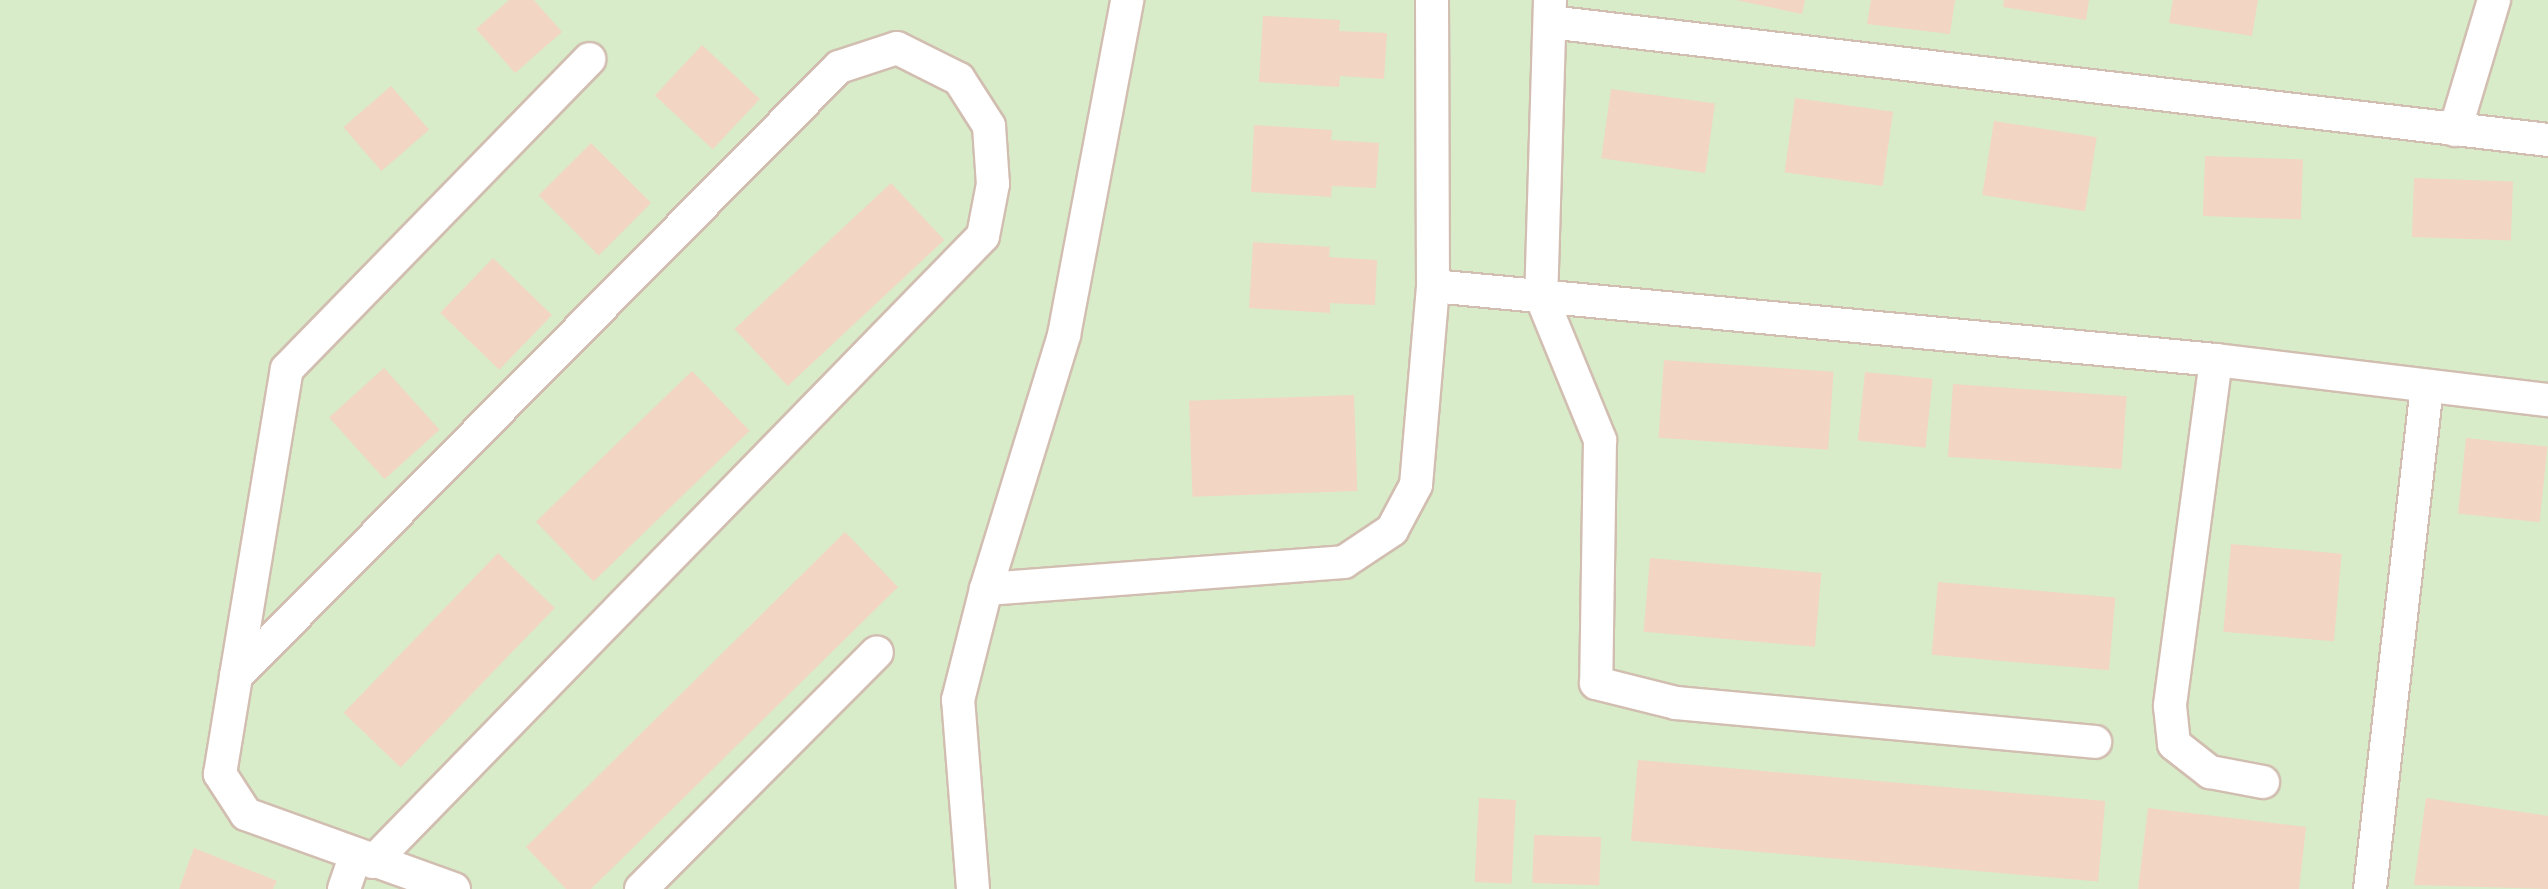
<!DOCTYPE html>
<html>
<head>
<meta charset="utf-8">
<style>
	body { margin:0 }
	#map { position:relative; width:2548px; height:889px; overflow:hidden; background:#fdf6ec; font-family:Lato,sans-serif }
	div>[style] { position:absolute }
	.green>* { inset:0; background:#d8ecc9; transform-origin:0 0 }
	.building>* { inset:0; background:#f3d5c3; transform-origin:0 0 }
	.roads { filter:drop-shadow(2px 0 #d1beb0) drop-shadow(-2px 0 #d1beb0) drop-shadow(0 2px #d1beb0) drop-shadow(0 -2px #d1beb0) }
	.street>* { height:32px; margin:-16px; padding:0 16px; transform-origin:16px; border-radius:16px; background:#fff }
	span { translate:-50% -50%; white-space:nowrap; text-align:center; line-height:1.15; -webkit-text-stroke:8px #fffaf3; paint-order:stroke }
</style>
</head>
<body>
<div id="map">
	<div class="green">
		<i style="left:0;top:0;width:2548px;height:889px"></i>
	</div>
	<div class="building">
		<i style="clip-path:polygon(509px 0,534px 0,562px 32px,515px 73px,476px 29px)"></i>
		<i style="clip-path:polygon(1736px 0,1805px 0,1802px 14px)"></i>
		<i style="clip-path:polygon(1871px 0,1955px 0,1950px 34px,1867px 24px)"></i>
		<i style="clip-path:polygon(2004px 0,2089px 0,2086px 20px,2003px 7px)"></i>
		<i style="clip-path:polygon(2173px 0,2258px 0,2252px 36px,2169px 23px)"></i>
		<i style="clip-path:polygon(1263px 16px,1340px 20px,1339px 31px,1387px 33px,1384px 79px,1340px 76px,1339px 87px,1259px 82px)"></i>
		<i style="left:702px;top:45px;width:79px;height:69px;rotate:43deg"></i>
		<i style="left:391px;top:86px;width:58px;height:63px;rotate:49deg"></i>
		<i style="left:1611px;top:89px;width:105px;height:70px;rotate:8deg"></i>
		<i style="left:1795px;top:98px;width:99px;height:75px;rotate:8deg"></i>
		<i style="left:1994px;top:121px;width:104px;height:75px;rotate:9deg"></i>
		<i style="clip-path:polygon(1254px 125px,1332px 130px,1331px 140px,1379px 143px,1376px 188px,1332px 186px,1331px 197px,1251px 192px)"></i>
		<i style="left:591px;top:143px;width:85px;height:74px;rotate:45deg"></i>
		<i style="left:2205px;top:156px;width:98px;height:60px;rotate:2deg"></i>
		<i style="left:2414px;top:178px;width:99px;height:59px;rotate:2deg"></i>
		<i style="left:891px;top:183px;width:78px;height:214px;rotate:47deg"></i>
		<i style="clip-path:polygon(1253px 242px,1330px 247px,1329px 257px,1377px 260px,1375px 305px,1330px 303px,1330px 313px,1249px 308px)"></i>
		<i style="left:493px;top:258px;width:82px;height:76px;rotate:44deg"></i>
		<i style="left:1664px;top:360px;width:170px;height:78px;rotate:4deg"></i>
		<i style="left:384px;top:368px;width:83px;height:74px;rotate:48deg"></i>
		<i style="left:692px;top:371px;width:83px;height:217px;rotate:46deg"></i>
		<i style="left:1865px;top:372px;width:68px;height:69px;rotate:6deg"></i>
		<i style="left:1953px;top:384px;width:174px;height:73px;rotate:4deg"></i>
		<i style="left:1354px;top:395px;width:96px;height:165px;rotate:88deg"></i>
		<i style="left:2466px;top:438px;width:82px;height:76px;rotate:6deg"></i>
		<i style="clip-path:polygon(845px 532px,898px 587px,591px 889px,566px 889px,526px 847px)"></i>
		<i style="left:2231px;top:544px;width:111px;height:88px;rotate:5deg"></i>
		<i style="left:498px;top:553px;width:79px;height:222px;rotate:44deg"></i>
		<i style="left:1650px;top:558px;width:172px;height:74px;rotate:5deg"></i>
		<i style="left:1938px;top:582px;width:178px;height:73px;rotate:5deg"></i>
		<i style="left:1638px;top:760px;width:469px;height:81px;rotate:5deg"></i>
		<i style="left:1479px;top:798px;width:37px;height:84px;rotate:3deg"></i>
		<i style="clip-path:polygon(2426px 798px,2548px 816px,2548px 889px,2414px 885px)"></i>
		<i style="clip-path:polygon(2148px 808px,2306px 827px,2299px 889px,2138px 889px)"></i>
		<i style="left:1534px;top:835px;width:67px;height:48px;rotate:2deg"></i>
		<i style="clip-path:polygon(194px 848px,277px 881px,273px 889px,179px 889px)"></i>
	</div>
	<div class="roads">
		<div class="street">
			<i style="left:1550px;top:0;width:296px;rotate:91.7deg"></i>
			<i style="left:1541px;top:296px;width:156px;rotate:67.7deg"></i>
			<i style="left:1600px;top:440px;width:243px;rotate:90.9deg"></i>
			<i style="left:1596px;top:683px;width:82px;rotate:14deg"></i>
			<i style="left:1676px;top:703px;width:421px;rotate:5.3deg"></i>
			<i style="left:1550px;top:22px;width:1005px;rotate:6.74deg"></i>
			<i style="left:2455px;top:130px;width:136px;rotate:-73.3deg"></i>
			<i style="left:1433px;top:286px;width:786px;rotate:5.4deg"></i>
			<i style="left:2216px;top:360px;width:334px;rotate:6.9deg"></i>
			<i style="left:2216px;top:360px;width:349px;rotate:97.6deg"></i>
			<i style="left:2170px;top:706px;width:38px;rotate:84deg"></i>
			<i style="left:2174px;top:744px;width:46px;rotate:37.9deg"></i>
			<i style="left:2210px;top:772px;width:54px;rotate:10.7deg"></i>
			<i style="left:986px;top:589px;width:266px;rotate:-72.9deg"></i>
			<i style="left:1064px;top:335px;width:341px;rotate:-79.3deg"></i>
			<i style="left:236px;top:676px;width:857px;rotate:-45.28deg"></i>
			<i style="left:839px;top:67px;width:61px;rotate:-18.1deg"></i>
			<i style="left:897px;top:48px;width:69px;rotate:26.6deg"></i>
			<i style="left:959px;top:79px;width:56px;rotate:57.4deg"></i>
			<i style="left:989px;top:126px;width:58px;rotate:86.1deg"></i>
			<i style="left:993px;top:184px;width:53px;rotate:100.9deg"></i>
			<i style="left:983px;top:236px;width:874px;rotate:134.26deg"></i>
			<i style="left:344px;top:889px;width:34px;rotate:-71deg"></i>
			<i style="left:454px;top:889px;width:221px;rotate:-160.2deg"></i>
			<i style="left:246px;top:814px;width:48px;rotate:-123deg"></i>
			<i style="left:220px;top:774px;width:99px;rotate:-80.7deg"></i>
			<i style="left:236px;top:676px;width:311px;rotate:-80.6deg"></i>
			<i style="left:287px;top:369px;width:433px;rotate:-45.7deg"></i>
			<i style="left:641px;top:889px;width:334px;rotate:-45.1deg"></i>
			<i style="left:973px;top:889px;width:190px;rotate:-94.5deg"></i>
			<i style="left:958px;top:700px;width:114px;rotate:-75.8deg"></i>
			<i style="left:986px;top:589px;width:359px;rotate:-4.3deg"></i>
			<i style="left:1344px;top:562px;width:58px;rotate:-33.7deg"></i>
			<i style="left:1392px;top:530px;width:51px;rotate:-61.9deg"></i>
			<i style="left:1416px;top:485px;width:200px;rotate:-85.1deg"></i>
			<i style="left:1433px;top:286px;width:286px;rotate:-90.2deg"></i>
			<i style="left:2370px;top:889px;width:506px;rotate:-83.53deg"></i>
		</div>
	</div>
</div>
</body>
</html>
